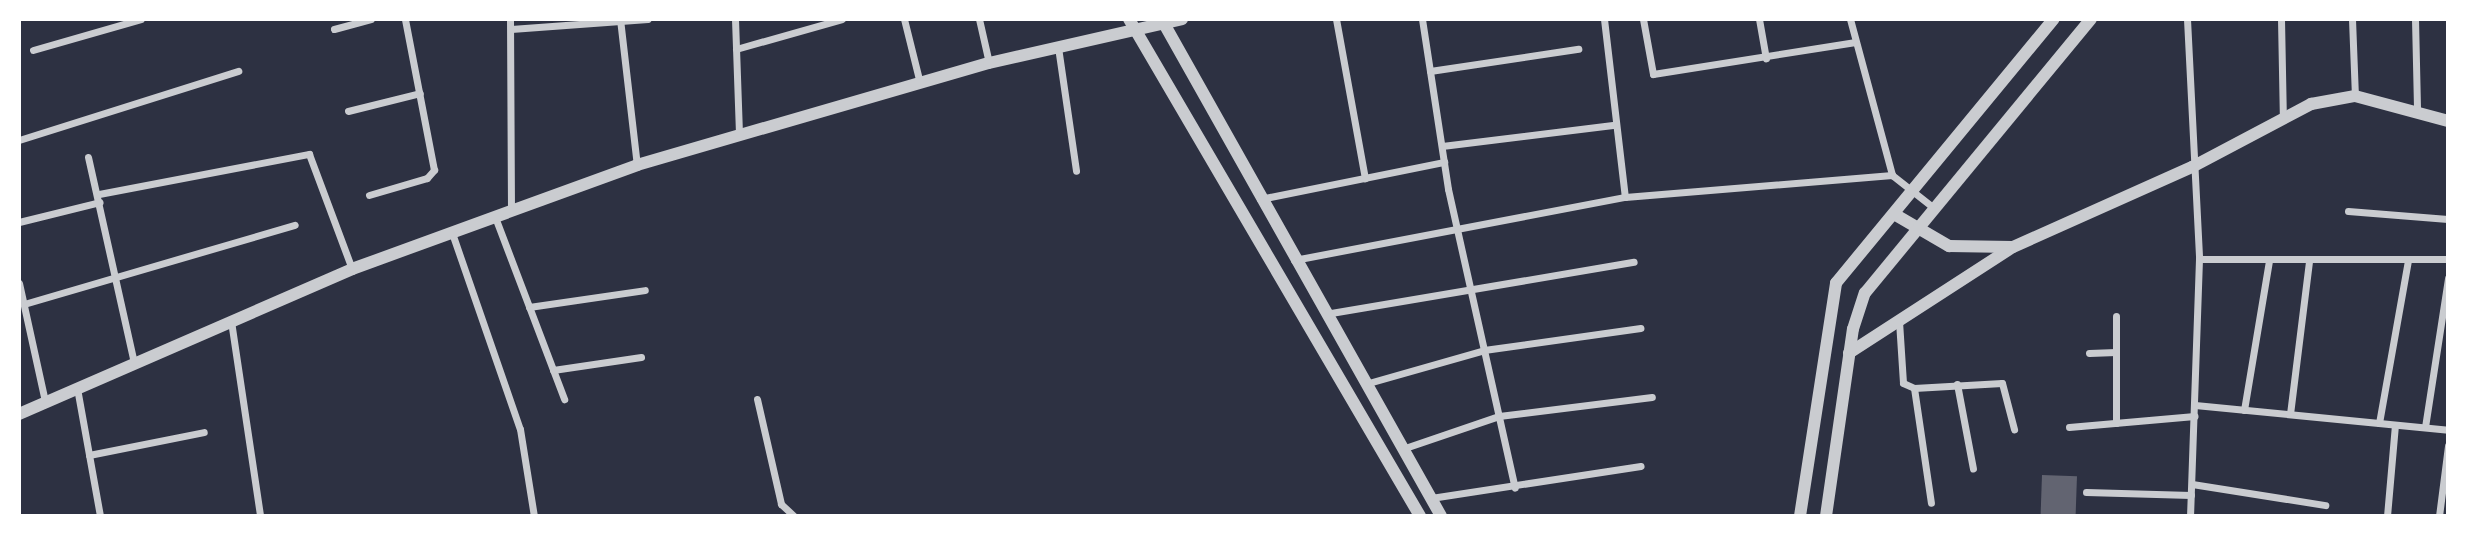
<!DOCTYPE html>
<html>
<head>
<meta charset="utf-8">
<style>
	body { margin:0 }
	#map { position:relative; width:2467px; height:535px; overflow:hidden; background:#2d3142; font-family:Ubuntu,sans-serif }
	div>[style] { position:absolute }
	.building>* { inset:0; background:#626471; transform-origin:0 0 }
	.minor>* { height:7px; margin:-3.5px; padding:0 3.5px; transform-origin:3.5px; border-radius:3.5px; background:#caccd0 }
	.tertiary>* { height:12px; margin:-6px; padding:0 6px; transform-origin:6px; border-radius:6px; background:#caccd0 }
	span { translate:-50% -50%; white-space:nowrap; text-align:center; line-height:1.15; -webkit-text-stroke:6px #fff; paint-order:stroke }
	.frame { position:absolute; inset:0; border:21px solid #fff; pointer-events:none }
</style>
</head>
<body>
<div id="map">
	<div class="building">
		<i style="left:2042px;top:475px;width:35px;height:41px;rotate:2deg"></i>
	</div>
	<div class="minor">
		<i style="left:510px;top:19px;width:192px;rotate:89.7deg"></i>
		<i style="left:620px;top:19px;width:147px;rotate:83.4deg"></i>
		<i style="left:735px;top:19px;width:117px;rotate:88deg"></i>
		<i style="left:904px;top:19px;width:66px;rotate:76deg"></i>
		<i style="left:979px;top:19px;width:45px;rotate:77.2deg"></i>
		<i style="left:1336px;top:19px;width:162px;rotate:79.7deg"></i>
		<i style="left:1422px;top:19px;width:172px;rotate:81.3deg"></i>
		<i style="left:1448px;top:189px;width:306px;rotate:77.4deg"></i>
		<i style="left:1604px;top:19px;width:179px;rotate:83.3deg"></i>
		<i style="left:1643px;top:19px;width:56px;rotate:79.7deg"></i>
		<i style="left:1653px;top:74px;width:205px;rotate:-9deg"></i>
		<i style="left:1759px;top:19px;width:40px;rotate:80deg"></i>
		<i style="left:1850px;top:19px;width:162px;rotate:74.9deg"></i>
		<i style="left:2187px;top:19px;width:240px;rotate:87.1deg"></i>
		<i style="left:2199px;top:259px;width:257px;rotate:92deg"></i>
		<i style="left:2281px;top:19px;width:100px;rotate:88.9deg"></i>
		<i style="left:2352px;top:19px;width:77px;rotate:87.8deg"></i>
		<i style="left:2415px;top:19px;width:90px;rotate:88.7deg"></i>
		<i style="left:334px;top:29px;width:38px;rotate:-15deg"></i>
		<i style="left:511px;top:29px;width:137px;rotate:-4.2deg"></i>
		<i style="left:1058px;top:47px;width:125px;rotate:81.7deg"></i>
		<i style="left:736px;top:49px;width:110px;rotate:-15.8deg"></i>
		<i style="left:33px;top:50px;width:112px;rotate:-16deg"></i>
		<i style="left:1430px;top:71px;width:150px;rotate:-8.5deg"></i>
		<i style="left:348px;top:111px;width:74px;rotate:-14deg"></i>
		<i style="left:19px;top:140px;width:230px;rotate:-17.5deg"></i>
		<i style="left:1442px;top:146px;width:172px;rotate:-7deg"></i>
		<i style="left:88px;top:157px;width:211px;rotate:77.4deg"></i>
		<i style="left:99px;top:194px;width:214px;rotate:-10.8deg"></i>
		<i style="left:309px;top:154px;width:123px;rotate:69.5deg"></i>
		<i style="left:369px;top:195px;width:60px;rotate:-16.3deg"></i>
		<i style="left:427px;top:178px;width:11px;rotate:-49deg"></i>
		<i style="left:434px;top:170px;width:154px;rotate:-100.9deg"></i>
		<i style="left:1260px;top:199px;width:188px;rotate:-11.4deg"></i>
		<i style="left:2348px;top:211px;width:100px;rotate:4.6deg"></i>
		<i style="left:495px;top:217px;width:195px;rotate:69.2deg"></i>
		<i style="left:19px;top:222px;width:83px;rotate:-13.9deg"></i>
		<i style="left:452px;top:233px;width:207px;rotate:70.9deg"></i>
		<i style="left:520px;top:429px;width:88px;rotate:80.9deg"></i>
		<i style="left:2199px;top:259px;width:249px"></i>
		<i style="left:1294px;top:260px;width:337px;rotate:-10.8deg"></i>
		<i style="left:1625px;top:197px;width:268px;rotate:-4.7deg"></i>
		<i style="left:1892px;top:175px;width:55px;rotate:38.3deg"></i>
		<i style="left:19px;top:283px;width:121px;rotate:77.6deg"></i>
		<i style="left:24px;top:304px;width:282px;rotate:-16.3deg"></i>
		<i style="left:529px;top:307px;width:117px;rotate:-8.3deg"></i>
		<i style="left:1325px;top:314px;width:313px;rotate:-9.6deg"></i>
		<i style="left:2116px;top:316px;width:107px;rotate:90deg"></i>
		<i style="left:231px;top:321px;width:197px;rotate:81.5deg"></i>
		<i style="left:1899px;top:321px;width:62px;rotate:86.3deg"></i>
		<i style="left:1903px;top:383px;width:12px;rotate:24deg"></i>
		<i style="left:1914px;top:388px;width:88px;rotate:-3.3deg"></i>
		<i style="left:2002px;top:383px;width:48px;rotate:75.4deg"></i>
		<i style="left:2089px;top:353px;width:27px;rotate:-2deg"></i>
		<i style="left:553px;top:370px;width:89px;rotate:-8.4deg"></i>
		<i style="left:1365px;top:384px;width:124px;rotate:-15.9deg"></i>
		<i style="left:1484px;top:350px;width:158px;rotate:-8deg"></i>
		<i style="left:1957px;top:384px;width:86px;rotate:79.3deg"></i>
		<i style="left:77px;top:388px;width:130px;rotate:79.8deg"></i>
		<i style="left:1914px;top:388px;width:116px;rotate:81.6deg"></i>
		<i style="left:757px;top:399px;width:108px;rotate:77.1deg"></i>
		<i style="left:781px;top:504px;width:18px;rotate:43deg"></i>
		<i style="left:2195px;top:405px;width:254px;rotate:5.6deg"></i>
		<i style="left:2244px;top:410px;width:152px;rotate:-80.5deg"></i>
		<i style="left:2290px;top:414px;width:154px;rotate:-82.9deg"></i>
		<i style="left:2379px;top:423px;width:166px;rotate:-79.9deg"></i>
		<i style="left:2069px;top:427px;width:126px;rotate:-5deg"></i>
		<i style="left:2425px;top:427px;width:151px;rotate:-81.2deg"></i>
		<i style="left:1402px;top:449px;width:102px;rotate:-18.8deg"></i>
		<i style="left:1499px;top:416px;width:154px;rotate:-7.1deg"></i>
		<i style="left:89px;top:455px;width:117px;rotate:-11.3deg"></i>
		<i style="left:2192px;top:484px;width:135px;rotate:9deg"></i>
		<i style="left:2086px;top:492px;width:105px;rotate:1.6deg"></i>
		<i style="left:1431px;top:498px;width:212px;rotate:-8.7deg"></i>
		<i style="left:2387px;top:516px;width:91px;rotate:-85deg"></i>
		<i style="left:2439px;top:516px;width:71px;rotate:-82.7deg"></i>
	</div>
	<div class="tertiary">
		<i style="left:1129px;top:19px;width:576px;rotate:59.65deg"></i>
		<i style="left:1162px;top:20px;width:569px;rotate:60.64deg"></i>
		<i style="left:1894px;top:214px;width:64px;rotate:30.2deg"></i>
		<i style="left:1949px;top:246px;width:63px;rotate:0.9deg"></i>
		<i style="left:1849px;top:353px;width:195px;rotate:-32.9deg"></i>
		<i style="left:2013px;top:247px;width:196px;rotate:-24.1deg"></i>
		<i style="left:2192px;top:167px;width:135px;rotate:-27.9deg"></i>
		<i style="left:2311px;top:104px;width:45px;rotate:-10.3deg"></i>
		<i style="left:2355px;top:96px;width:96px;rotate:15deg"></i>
		<i style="left:19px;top:414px;width:363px;rotate:-23.5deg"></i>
		<i style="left:352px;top:269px;width:303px;rotate:-20deg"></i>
		<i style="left:637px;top:165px;width:366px;rotate:-16.2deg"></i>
		<i style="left:989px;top:63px;width:198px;rotate:-12.8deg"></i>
		<i style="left:1800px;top:516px;width:236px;rotate:-81.2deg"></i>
		<i style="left:1836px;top:283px;width:342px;rotate:-50.5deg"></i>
		<i style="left:1826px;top:516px;width:189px;rotate:-81.8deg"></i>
		<i style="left:1853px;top:329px;width:38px;rotate:-72deg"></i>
		<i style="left:1865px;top:293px;width:355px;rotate:-50.5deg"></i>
	</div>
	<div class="frame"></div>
</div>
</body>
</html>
